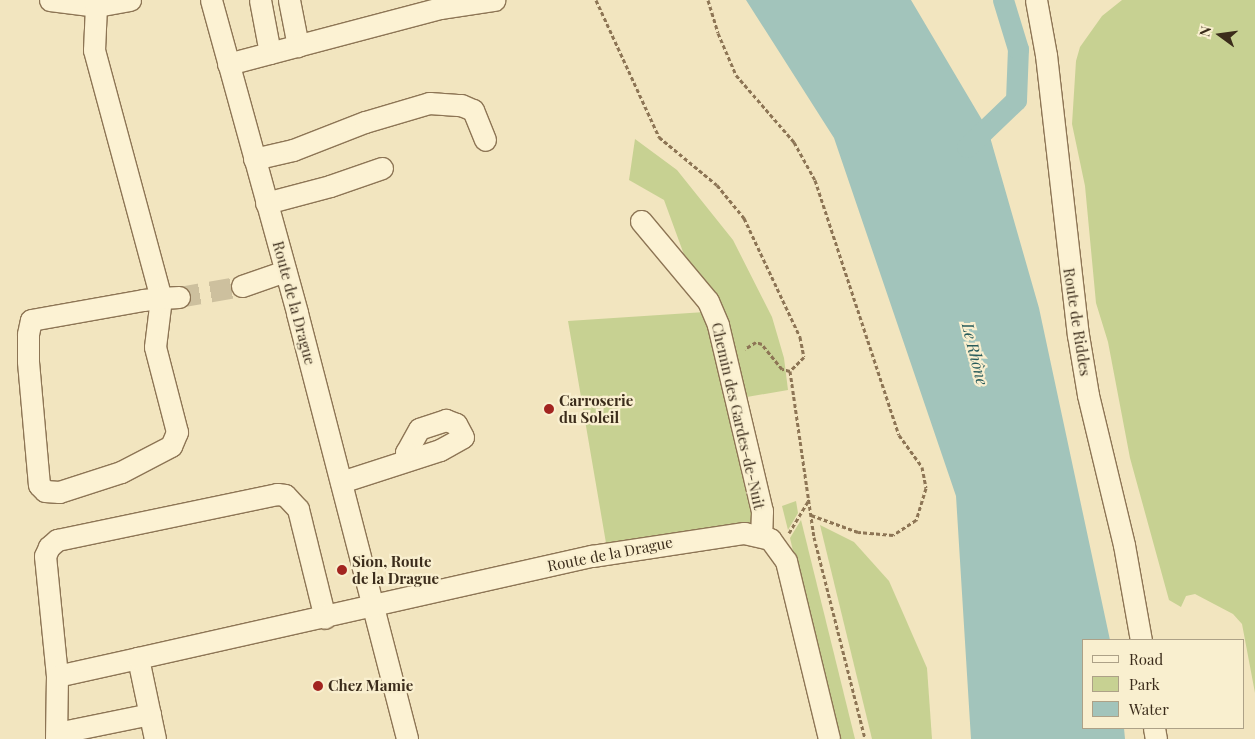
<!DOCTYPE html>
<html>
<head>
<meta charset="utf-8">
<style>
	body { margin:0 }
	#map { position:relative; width:1255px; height:739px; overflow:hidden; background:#f2e5bf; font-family:"Playfair Display",serif }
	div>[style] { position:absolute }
	.green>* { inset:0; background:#c7d192 }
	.water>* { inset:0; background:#a2c4bb }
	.canal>* { height:21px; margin:-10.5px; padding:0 10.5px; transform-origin:10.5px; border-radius:10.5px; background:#a2c4bb }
	.minor-tunnel>* { height:21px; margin-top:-10.5px; transform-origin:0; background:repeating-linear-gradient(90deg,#cdc09e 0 21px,transparent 0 32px) }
	.path>* { height:3px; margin-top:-1.5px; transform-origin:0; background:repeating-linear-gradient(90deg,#8d7555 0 4px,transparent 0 6.5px) }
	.roads { filter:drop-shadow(1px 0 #8d7555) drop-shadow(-1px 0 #8d7555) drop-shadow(0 1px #8d7555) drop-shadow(0 -1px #8d7555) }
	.minor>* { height:21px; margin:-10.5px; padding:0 10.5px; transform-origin:10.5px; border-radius:10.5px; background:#fcf2d3 }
	.dots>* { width:14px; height:14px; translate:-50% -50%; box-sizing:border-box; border:2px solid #f9efcf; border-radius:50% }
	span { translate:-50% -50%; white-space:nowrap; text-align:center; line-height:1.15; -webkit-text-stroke:4.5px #f9efcf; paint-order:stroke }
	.street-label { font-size:15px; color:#3b2c1b }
	.poi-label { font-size:15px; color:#3b2c1b; font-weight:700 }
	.left { translate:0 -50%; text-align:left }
	.water-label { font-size:16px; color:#295c5b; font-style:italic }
	.legend { position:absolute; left:1082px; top:639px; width:162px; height:90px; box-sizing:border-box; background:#f9efcf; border:1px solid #ada187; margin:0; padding:6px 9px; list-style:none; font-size:15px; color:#3b2c1b }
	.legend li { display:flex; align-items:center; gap:10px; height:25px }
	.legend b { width:25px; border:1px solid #ada187 }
	.north { position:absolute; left:1195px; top:10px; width:50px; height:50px; -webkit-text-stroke:4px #f9efcf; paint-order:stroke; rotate:284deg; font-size:14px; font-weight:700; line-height:20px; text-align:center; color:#3b2c1b }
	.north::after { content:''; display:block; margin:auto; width:18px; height:22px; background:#3b2c1b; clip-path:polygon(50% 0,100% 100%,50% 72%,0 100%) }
</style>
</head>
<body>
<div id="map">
	<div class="green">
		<i style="clip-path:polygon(1122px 0,1255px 0,1255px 693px,1242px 624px,1233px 614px,1195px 594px,1186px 596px,1181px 607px,1169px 600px,1130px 458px,1108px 342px,1096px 303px,1085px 186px,1072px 124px,1076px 61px,1080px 47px,1102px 16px)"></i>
		<i style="clip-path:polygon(635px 139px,677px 170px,733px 240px,772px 317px,784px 358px,788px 390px,741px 398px,758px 523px,606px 543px,568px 321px,705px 312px,664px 200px,629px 180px)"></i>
		<i style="clip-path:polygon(796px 501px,798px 513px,788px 530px,782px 506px)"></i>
		<i style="clip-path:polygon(801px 520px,855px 739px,837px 739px,790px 538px)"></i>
		<i style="clip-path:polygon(820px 525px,854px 542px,889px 581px,927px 668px,932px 739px,872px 739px)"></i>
	</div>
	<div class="water">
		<i style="clip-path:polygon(746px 0,911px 0,988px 130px,1039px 308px,1110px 640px,1084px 640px,1084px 728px,1124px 728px,1125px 739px,971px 739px,956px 496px,834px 138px)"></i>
	</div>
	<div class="canal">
		<i style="left:967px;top:147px;width:68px;rotate:-43.8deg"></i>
		<i style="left:1016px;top:100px;width:51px;rotate:-87.8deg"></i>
		<i style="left:1018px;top:49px;width:51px;rotate:-107deg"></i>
	</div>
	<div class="minor-tunnel">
		<i style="left:179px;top:297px;width:64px;rotate:-9.9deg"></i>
	</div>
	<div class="path">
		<i style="left:596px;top:0;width:151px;rotate:65.3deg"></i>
		<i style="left:659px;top:137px;width:75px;rotate:39.6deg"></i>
		<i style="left:717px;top:185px;width:43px;rotate:50.7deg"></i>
		<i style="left:744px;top:218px;width:132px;rotate:64.8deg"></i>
		<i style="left:800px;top:337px;width:20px;rotate:79deg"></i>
		<i style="left:804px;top:357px;width:20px;rotate:135deg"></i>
		<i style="left:790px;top:371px;width:8px;rotate:-166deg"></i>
		<i style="left:782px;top:369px;width:32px;rotate:-129deg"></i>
		<i style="left:762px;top:344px;width:6px;rotate:-162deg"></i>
		<i style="left:756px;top:342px;width:13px;rotate:148deg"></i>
		<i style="left:708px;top:0;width:34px;rotate:73deg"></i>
		<i style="left:718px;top:33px;width:46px;rotate:66.8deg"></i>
		<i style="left:736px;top:75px;width:89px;rotate:49.1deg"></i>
		<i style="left:794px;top:142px;width:43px;rotate:61.1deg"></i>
		<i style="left:815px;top:180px;width:268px;rotate:71.8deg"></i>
		<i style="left:899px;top:435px;width:39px;rotate:54deg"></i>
		<i style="left:922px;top:467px;width:21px;rotate:79deg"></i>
		<i style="left:926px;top:488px;width:34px;rotate:107deg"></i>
		<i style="left:916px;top:520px;width:27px;rotate:147deg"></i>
		<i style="left:893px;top:535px;width:35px;rotate:-175deg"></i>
		<i style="left:858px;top:532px;width:50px;rotate:-160.1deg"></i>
		<i style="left:790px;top:371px;width:168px;rotate:81.8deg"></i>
		<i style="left:814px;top:537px;width:208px;rotate:75.8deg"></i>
		<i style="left:789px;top:533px;width:39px;rotate:-59deg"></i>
	</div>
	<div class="roads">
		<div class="minor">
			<i style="left:50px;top:0;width:46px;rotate:7.4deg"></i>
			<i style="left:130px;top:0;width:35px;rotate:170deg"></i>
			<i style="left:96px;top:6px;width:44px;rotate:92.6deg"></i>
			<i style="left:94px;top:50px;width:257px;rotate:74.9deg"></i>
			<i style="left:161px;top:298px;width:49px;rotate:97deg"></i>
			<i style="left:155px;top:347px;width:88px;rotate:75.5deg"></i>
			<i style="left:177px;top:432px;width:15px;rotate:113deg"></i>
			<i style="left:171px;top:446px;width:56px;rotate:152.5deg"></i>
			<i style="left:121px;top:472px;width:65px;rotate:162.1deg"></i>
			<i style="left:59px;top:492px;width:14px;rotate:-176deg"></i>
			<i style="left:45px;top:491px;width:8px;rotate:-135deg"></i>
			<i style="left:39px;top:485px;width:124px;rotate:-95.1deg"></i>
			<i style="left:28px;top:361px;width:27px;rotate:-90deg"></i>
			<i style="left:28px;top:334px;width:14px;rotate:-78deg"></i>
			<i style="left:31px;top:320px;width:114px;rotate:-10.1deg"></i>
			<i style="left:143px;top:300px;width:18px;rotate:-6deg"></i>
			<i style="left:161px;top:298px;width:18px;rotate:-3deg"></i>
			<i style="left:211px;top:0;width:325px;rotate:74.6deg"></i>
			<i style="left:297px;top:313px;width:440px;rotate:75.5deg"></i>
			<i style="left:260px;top:0;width:54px;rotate:79.3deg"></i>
			<i style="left:289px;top:0;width:47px;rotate:78.9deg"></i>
			<i style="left:1036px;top:0;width:56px;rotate:79.7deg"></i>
			<i style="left:1046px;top:55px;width:282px;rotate:83.5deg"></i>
			<i style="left:1078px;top:335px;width:61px;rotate:80.5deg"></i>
			<i style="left:1088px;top:395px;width:154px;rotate:76.5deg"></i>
			<i style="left:1124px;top:545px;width:97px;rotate:79.9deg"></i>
			<i style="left:228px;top:64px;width:219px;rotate:-14.8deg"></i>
			<i style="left:440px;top:8px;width:55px;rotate:-8.4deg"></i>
			<i style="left:254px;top:159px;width:40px;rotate:-13deg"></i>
			<i style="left:293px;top:150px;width:77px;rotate:-21.3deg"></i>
			<i style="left:365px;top:122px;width:67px;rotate:-16.5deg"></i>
			<i style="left:429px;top:103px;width:32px;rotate:4deg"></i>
			<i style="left:461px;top:105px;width:13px;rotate:23deg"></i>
			<i style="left:473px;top:110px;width:32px;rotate:68deg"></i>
			<i style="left:266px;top:203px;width:66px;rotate:-14.9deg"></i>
			<i style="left:330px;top:186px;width:55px;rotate:-19.1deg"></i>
			<i style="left:641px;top:221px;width:104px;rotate:50.1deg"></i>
			<i style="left:708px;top:301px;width:26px;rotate:67deg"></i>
			<i style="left:718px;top:325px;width:191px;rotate:76.7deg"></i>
			<i style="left:762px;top:511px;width:24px;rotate:92deg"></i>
			<i style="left:242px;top:286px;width:46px;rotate:-19.2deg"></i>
			<i style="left:341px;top:482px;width:104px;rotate:-17.9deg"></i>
			<i style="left:440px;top:450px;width:26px;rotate:-29deg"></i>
			<i style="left:463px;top:437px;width:15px;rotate:-118deg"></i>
			<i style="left:456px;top:424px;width:11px;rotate:-158deg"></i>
			<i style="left:446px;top:420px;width:28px;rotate:162deg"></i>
			<i style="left:419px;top:429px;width:26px;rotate:119deg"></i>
			<i style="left:406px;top:452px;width:8px;rotate:83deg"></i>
			<i style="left:57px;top:676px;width:121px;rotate:-95.7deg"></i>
			<i style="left:45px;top:556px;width:10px;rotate:-66deg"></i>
			<i style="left:49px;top:547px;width:11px;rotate:-41deg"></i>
			<i style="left:57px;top:540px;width:225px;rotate:-11.8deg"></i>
			<i style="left:277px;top:494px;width:8px;rotate:7deg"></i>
			<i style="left:285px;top:495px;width:19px;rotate:47deg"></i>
			<i style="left:298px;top:509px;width:112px;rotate:76.1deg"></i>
			<i style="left:1154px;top:728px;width:11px;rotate:80deg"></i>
			<i style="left:57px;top:733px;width:95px;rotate:-11.5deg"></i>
			<i style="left:56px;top:739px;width:63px;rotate:-89.1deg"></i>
			<i style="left:57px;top:676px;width:83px;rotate:-12.5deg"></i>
			<i style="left:155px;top:739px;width:83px;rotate:-101.9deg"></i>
			<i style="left:138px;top:658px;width:465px;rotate:-12.7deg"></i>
			<i style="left:592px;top:556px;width:154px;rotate:-8.6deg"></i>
			<i style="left:744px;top:533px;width:27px;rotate:13deg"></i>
			<i style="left:770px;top:539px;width:27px;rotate:54deg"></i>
			<i style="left:786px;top:561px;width:183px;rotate:76.4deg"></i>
		</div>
	</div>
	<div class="dots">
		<i style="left:549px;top:409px;background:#a2241f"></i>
		<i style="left:342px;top:570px;background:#a2241f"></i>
		<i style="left:318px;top:686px;background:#a2241f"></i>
	</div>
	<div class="street-label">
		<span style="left:294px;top:303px;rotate:75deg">Route de la Drague</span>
		<span style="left:1077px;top:322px;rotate:81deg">Route de Riddes</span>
		<span style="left:738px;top:416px;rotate:77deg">Chemin des Gardes-de-Nuit</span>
		<span style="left:610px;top:554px;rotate:-11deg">Route de la Drague</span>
	</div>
	<div class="poi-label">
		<span class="left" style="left:559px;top:409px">Carroserie<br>du Soleil</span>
		<span class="left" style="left:352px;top:570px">Sion, Route<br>de la Drague</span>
		<span class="left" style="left:328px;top:686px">Chez Mamie</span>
	</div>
	<div class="water-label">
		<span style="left:975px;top:354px;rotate:76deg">Le Rhône</span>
	</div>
	<ul class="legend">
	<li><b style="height:6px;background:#fcf2d3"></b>Road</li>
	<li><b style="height:14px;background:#c7d192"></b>Park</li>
	<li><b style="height:14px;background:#a2c4bb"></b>Water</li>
	</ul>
	<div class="north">N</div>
</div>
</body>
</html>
